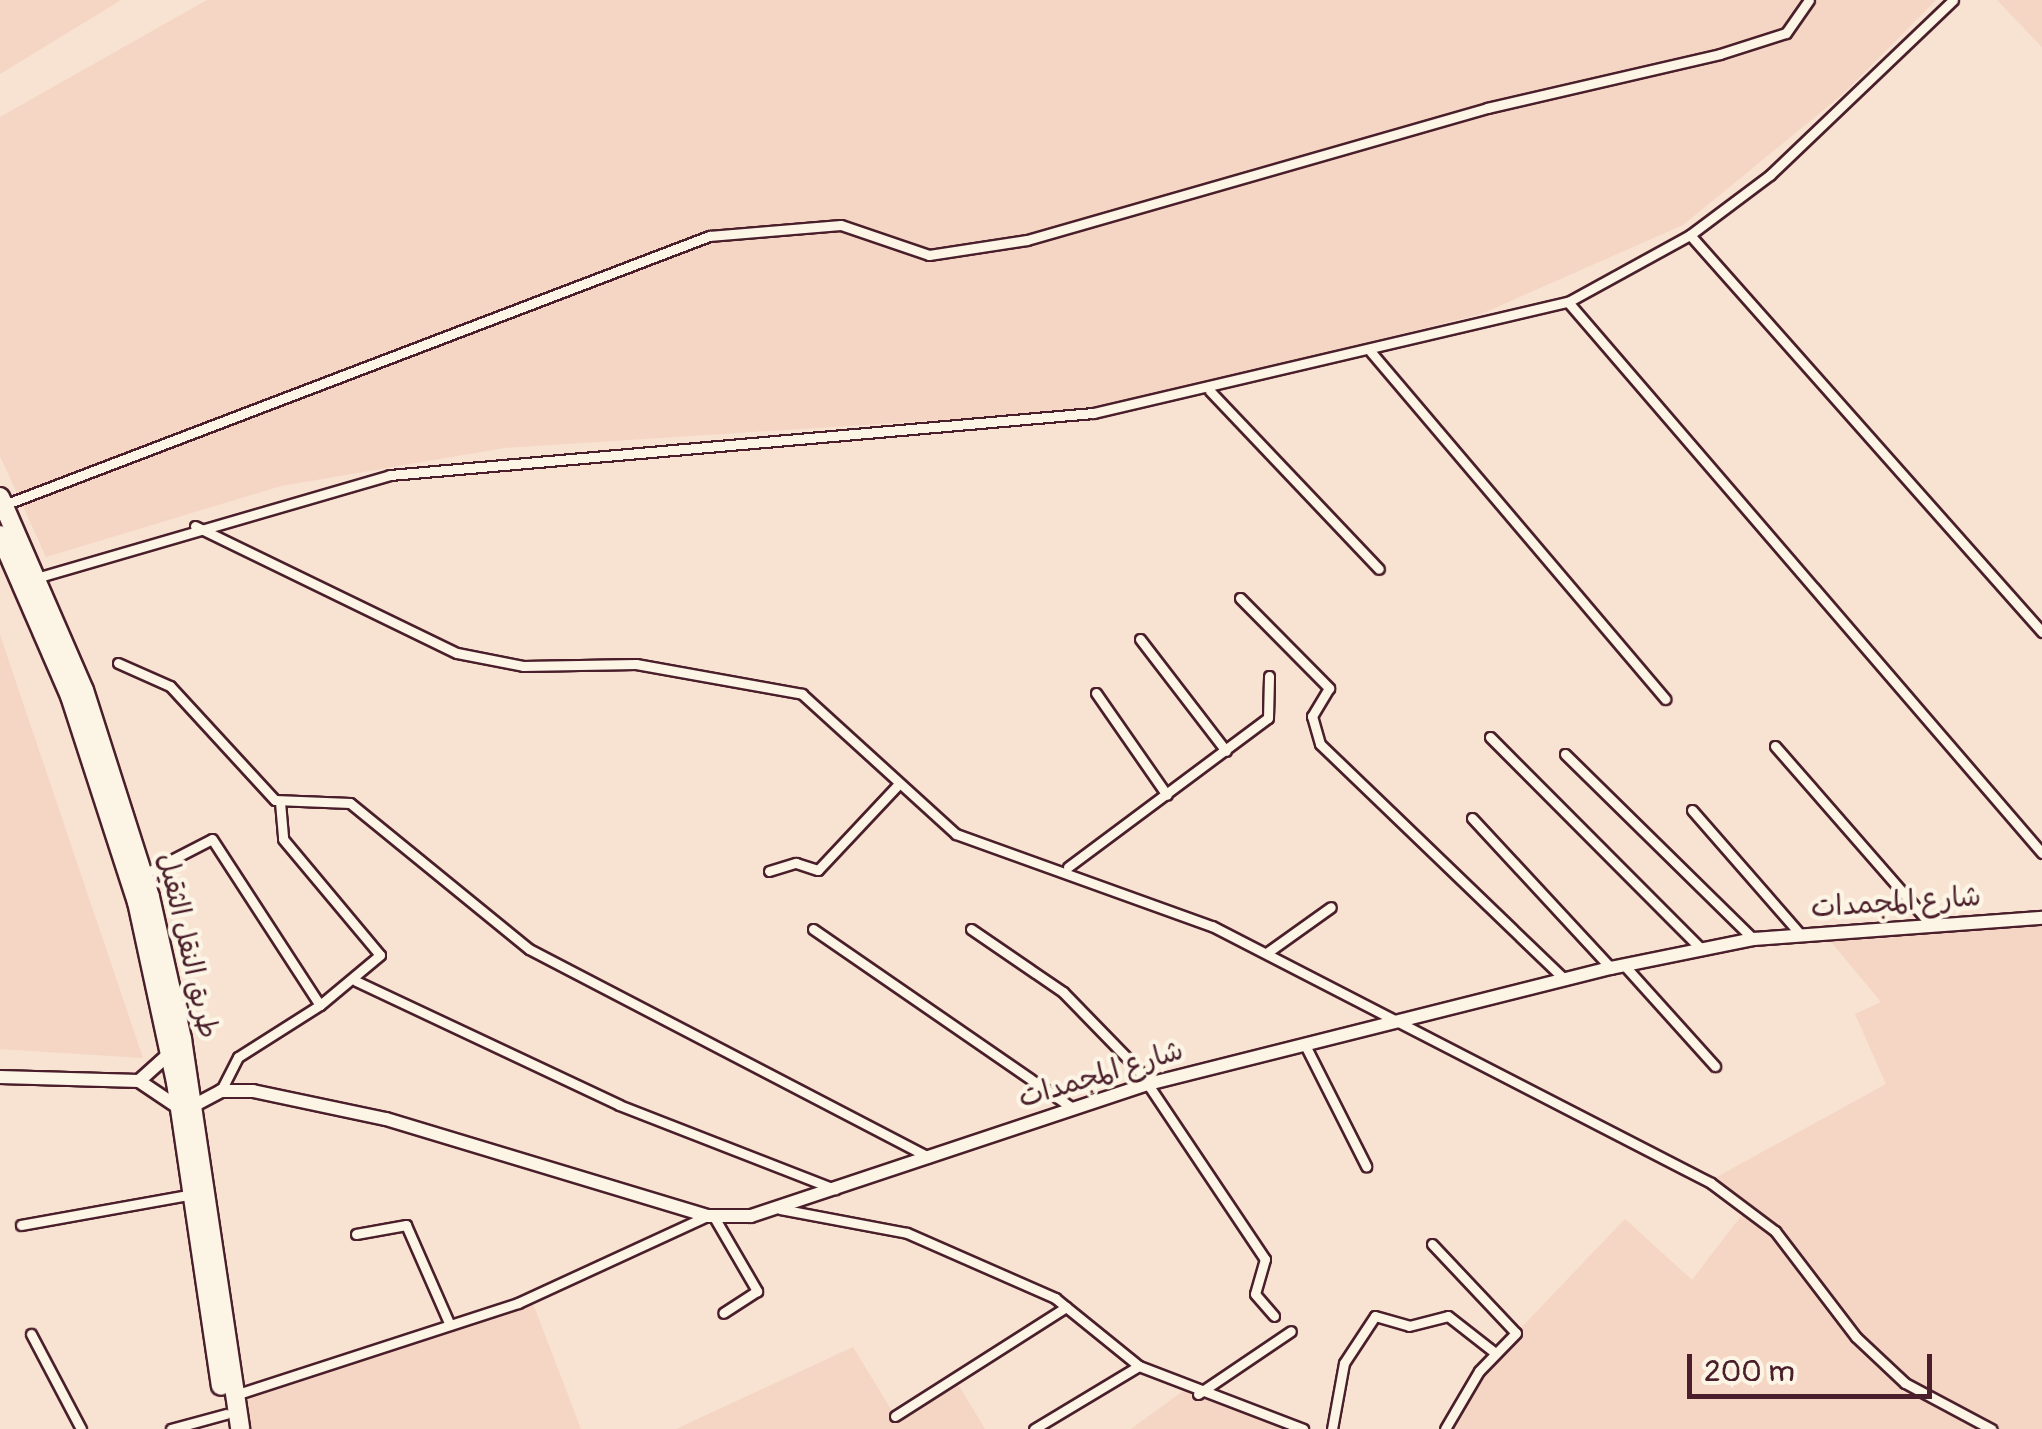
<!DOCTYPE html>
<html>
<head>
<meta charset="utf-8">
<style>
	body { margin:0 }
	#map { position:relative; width:2042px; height:1429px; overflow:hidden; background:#f8e2d1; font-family:Pangolin,"Playpen Sans Arabic",sans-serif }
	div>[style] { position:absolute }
	.built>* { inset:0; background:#f5d5c3 }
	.roads { filter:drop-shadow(2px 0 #4a1f2b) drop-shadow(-2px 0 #4a1f2b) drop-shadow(0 2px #4a1f2b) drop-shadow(0 -2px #4a1f2b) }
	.street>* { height:9px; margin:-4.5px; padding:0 4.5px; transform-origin:4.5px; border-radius:4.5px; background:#fcf5e5 }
	.secondary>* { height:12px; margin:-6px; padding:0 6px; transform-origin:6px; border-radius:6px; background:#fcf5e5 }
	.highway>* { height:18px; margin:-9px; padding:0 9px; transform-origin:9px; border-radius:9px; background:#fcf5e5 }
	span { translate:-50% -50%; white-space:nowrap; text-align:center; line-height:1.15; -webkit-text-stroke:9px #fcf5e5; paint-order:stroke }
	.street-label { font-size:28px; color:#4a1f2b }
	.scale { position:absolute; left:1687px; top:1354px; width:245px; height:45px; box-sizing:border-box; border:5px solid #4a1f2b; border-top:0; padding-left:12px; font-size:30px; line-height:35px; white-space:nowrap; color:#4a1f2b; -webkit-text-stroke:8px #fcf5e5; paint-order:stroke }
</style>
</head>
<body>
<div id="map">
	<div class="built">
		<i style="clip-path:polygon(0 0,121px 0,0 74px)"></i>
		<i style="clip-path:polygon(207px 0,1936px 0,1843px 94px,1683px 225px,1481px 314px,1094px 410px,504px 448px,281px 486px,46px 557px,0 456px,0 117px)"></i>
		<i style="clip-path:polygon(1997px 0,2042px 0,2042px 47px)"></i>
		<i style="clip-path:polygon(0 635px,143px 1058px,0 1049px)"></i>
		<i style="clip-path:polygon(2042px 918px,2042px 1429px,1445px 1429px,1516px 1333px,1625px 1219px,1692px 1280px,1747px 1208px,1706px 1183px,1886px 1084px,1855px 1014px,1881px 1002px,1827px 937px)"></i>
		<i style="clip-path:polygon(530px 1296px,581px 1429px,240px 1429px,235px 1395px)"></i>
		<i style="clip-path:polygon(853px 1347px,895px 1416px,953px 1376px,985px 1429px,676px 1429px)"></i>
		<i style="clip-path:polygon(1186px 1389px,1241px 1413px,1303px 1429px,1131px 1429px)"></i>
	</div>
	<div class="roads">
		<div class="street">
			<i style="left:1690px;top:235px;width:531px;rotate:48.44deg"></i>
			<i style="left:1568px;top:302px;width:727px;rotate:49.3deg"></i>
			<i style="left:1371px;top:352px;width:455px;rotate:49.7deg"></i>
			<i style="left:1210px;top:391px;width:245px;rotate:46.5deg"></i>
			<i style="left:4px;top:505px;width:755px;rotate:-20.88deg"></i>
			<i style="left:709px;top:236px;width:132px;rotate:-4.8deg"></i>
			<i style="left:841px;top:225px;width:93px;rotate:18.8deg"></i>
			<i style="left:929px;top:255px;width:99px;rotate:-8.7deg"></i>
			<i style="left:1027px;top:240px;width:479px;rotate:-16deg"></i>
			<i style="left:1487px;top:108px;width:239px;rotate:-13deg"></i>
			<i style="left:1720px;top:54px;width:69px;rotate:-17.7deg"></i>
			<i style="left:1786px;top:33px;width:40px;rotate:-55.1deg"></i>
			<i style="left:195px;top:526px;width:291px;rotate:25.9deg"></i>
			<i style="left:457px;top:653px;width:67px;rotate:11.1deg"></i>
			<i style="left:523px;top:666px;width:113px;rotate:-1deg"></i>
			<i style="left:636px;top:664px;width:169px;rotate:10.2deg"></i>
			<i style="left:802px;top:694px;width:208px;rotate:42.3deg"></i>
			<i style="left:956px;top:834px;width:272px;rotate:19.8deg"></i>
			<i style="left:1212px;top:926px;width:561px;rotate:27.25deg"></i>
			<i style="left:1711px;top:1183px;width:80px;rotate:36.9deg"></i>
			<i style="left:1775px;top:1231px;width:133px;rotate:52.6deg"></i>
			<i style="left:1856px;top:1337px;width:67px;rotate:43.2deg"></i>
			<i style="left:1905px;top:1383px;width:98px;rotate:28.1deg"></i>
			<i style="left:36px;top:578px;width:369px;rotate:-16.2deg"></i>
			<i style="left:390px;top:475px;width:706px;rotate:-5.04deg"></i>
			<i style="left:1093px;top:413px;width:488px;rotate:-13.2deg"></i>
			<i style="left:1568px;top:302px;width:139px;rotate:-28.8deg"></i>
			<i style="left:1690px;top:235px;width:100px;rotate:-36.9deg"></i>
			<i style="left:1770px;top:175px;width:253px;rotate:-43.7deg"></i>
			<i style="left:1240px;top:598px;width:127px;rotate:45.3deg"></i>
			<i style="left:1329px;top:688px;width:33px;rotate:121deg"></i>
			<i style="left:1312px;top:716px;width:29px;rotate:74deg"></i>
			<i style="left:1320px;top:744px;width:340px;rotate:43.9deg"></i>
			<i style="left:1140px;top:639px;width:141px;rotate:52.5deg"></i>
			<i style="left:118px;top:663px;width:57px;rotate:23.9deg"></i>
			<i style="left:170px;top:686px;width:155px;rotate:47.4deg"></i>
			<i style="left:275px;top:800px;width:75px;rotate:2.3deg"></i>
			<i style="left:350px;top:803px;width:231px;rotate:39.2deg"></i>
			<i style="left:529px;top:949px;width:451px;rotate:27.5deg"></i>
			<i style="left:1096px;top:693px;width:124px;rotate:55.2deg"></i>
			<i style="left:1490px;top:737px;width:299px;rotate:45.1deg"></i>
			<i style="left:1775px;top:746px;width:239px;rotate:48.9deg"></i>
			<i style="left:1565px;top:754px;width:264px;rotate:44.5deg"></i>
			<i style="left:280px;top:802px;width:37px;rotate:85deg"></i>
			<i style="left:283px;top:839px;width:151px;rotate:50.1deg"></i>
			<i style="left:380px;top:955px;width:78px;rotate:140.2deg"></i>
			<i style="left:1692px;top:810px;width:164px;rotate:48.9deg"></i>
			<i style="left:1472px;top:818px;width:205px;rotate:47.2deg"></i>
			<i style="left:1068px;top:867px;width:249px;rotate:-36.7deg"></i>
			<i style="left:1268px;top:718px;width:42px;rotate:-88.6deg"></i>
			<i style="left:769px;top:871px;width:28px;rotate:-17deg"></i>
			<i style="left:796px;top:863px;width:23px;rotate:18deg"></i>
			<i style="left:818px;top:870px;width:115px;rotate:-46.8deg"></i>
			<i style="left:144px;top:874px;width:76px;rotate:-27.2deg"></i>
			<i style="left:212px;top:839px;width:198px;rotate:57deg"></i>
			<i style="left:320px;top:1005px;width:97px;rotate:147.6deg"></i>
			<i style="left:238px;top:1057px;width:38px;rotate:117deg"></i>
			<i style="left:813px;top:929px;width:313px;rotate:34.6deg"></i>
			<i style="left:971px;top:929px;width:112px;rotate:34.4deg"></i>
			<i style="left:1063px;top:992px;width:106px;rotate:45.8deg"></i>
			<i style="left:1137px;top:1068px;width:230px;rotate:56.2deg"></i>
			<i style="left:1265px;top:1259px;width:36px;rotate:106deg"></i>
			<i style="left:1255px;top:1294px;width:29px;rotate:49deg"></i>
			<i style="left:1268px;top:952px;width:77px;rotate:-35.5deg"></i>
			<i style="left:1624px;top:965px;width:136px;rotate:48deg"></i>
			<i style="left:356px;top:981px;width:291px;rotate:25.2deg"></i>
			<i style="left:619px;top:1105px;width:232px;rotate:21.3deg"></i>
			<i style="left:1305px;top:1045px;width:136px;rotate:63.2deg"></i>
			<i style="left:780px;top:1209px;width:129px;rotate:10.7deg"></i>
			<i style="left:907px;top:1233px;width:162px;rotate:23.7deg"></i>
			<i style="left:1055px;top:1298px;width:108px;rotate:39deg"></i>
			<i style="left:1139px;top:1366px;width:176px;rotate:21deg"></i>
			<i style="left:714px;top:1217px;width:86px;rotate:59.8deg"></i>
			<i style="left:757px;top:1291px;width:40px;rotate:147.1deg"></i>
			<i style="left:21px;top:1225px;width:175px;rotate:-10.2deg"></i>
			<i style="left:356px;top:1234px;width:51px;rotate:-10.2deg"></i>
			<i style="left:406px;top:1225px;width:109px;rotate:66.3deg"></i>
			<i style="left:1432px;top:1244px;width:122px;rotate:46.7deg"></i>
			<i style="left:1516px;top:1333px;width:53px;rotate:134.2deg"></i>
			<i style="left:1479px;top:1371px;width:67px;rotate:120.4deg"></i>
			<i style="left:31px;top:1334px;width:107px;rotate:62.2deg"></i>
			<i style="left:1198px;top:1394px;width:112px;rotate:-34.1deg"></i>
			<i style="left:235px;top:1395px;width:298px;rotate:-18deg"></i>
			<i style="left:518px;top:1303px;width:208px;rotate:-24.7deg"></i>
			<i style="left:895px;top:1416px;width:203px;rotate:-32.5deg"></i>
			<i style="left:171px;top:1429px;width:57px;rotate:-15.3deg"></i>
			<i style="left:1034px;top:1429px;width:122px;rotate:-31deg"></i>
			<i style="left:1332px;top:1429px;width:67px;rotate:-79.7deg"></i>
			<i style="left:1344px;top:1363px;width:56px;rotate:-56.6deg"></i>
			<i style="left:1375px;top:1316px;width:35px;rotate:16deg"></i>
			<i style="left:1409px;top:1326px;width:40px;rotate:-14.4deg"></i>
			<i style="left:1448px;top:1316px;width:58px;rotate:38deg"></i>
		</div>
		<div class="secondary">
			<i style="left:0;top:1077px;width:139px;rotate:1.6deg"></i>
			<i style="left:139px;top:1081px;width:48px;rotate:34deg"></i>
			<i style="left:139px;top:1081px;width:40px;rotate:-42deg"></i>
			<i style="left:193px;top:1106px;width:32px;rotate:-28deg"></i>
			<i style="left:221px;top:1091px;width:32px"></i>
			<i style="left:253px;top:1091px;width:136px;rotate:11.9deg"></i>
			<i style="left:386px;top:1119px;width:335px;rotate:16.8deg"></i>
			<i style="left:707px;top:1216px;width:44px"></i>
			<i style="left:751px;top:1216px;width:418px;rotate:-18.4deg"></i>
			<i style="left:1148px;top:1084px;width:477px;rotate:-14.1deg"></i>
			<i style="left:1611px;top:968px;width:145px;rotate:-11.5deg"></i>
			<i style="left:1753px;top:939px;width:290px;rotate:-4.2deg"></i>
		</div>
		<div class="highway">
			<i style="left:0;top:497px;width:210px;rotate:66.5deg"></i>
			<i style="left:84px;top:690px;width:217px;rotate:72.3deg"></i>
			<i style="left:150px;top:897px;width:146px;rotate:77.3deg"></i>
			<i style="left:182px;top:1039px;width:394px;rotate:81.5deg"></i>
			<i style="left:0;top:535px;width:176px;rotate:66.5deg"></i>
			<i style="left:70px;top:696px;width:217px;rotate:72deg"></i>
			<i style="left:137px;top:902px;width:184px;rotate:77.8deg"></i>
			<i style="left:176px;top:1082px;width:307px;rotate:81.6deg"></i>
		</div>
	</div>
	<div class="street-label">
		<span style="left:1896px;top:903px;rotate:-4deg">شارع المجمدات</span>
		<span style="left:187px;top:946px;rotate:77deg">طريق النقل الثقيل</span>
		<span style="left:1101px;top:1075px;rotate:-17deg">شارع المجمدات</span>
	</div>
	<div class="scale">200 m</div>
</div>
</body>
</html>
